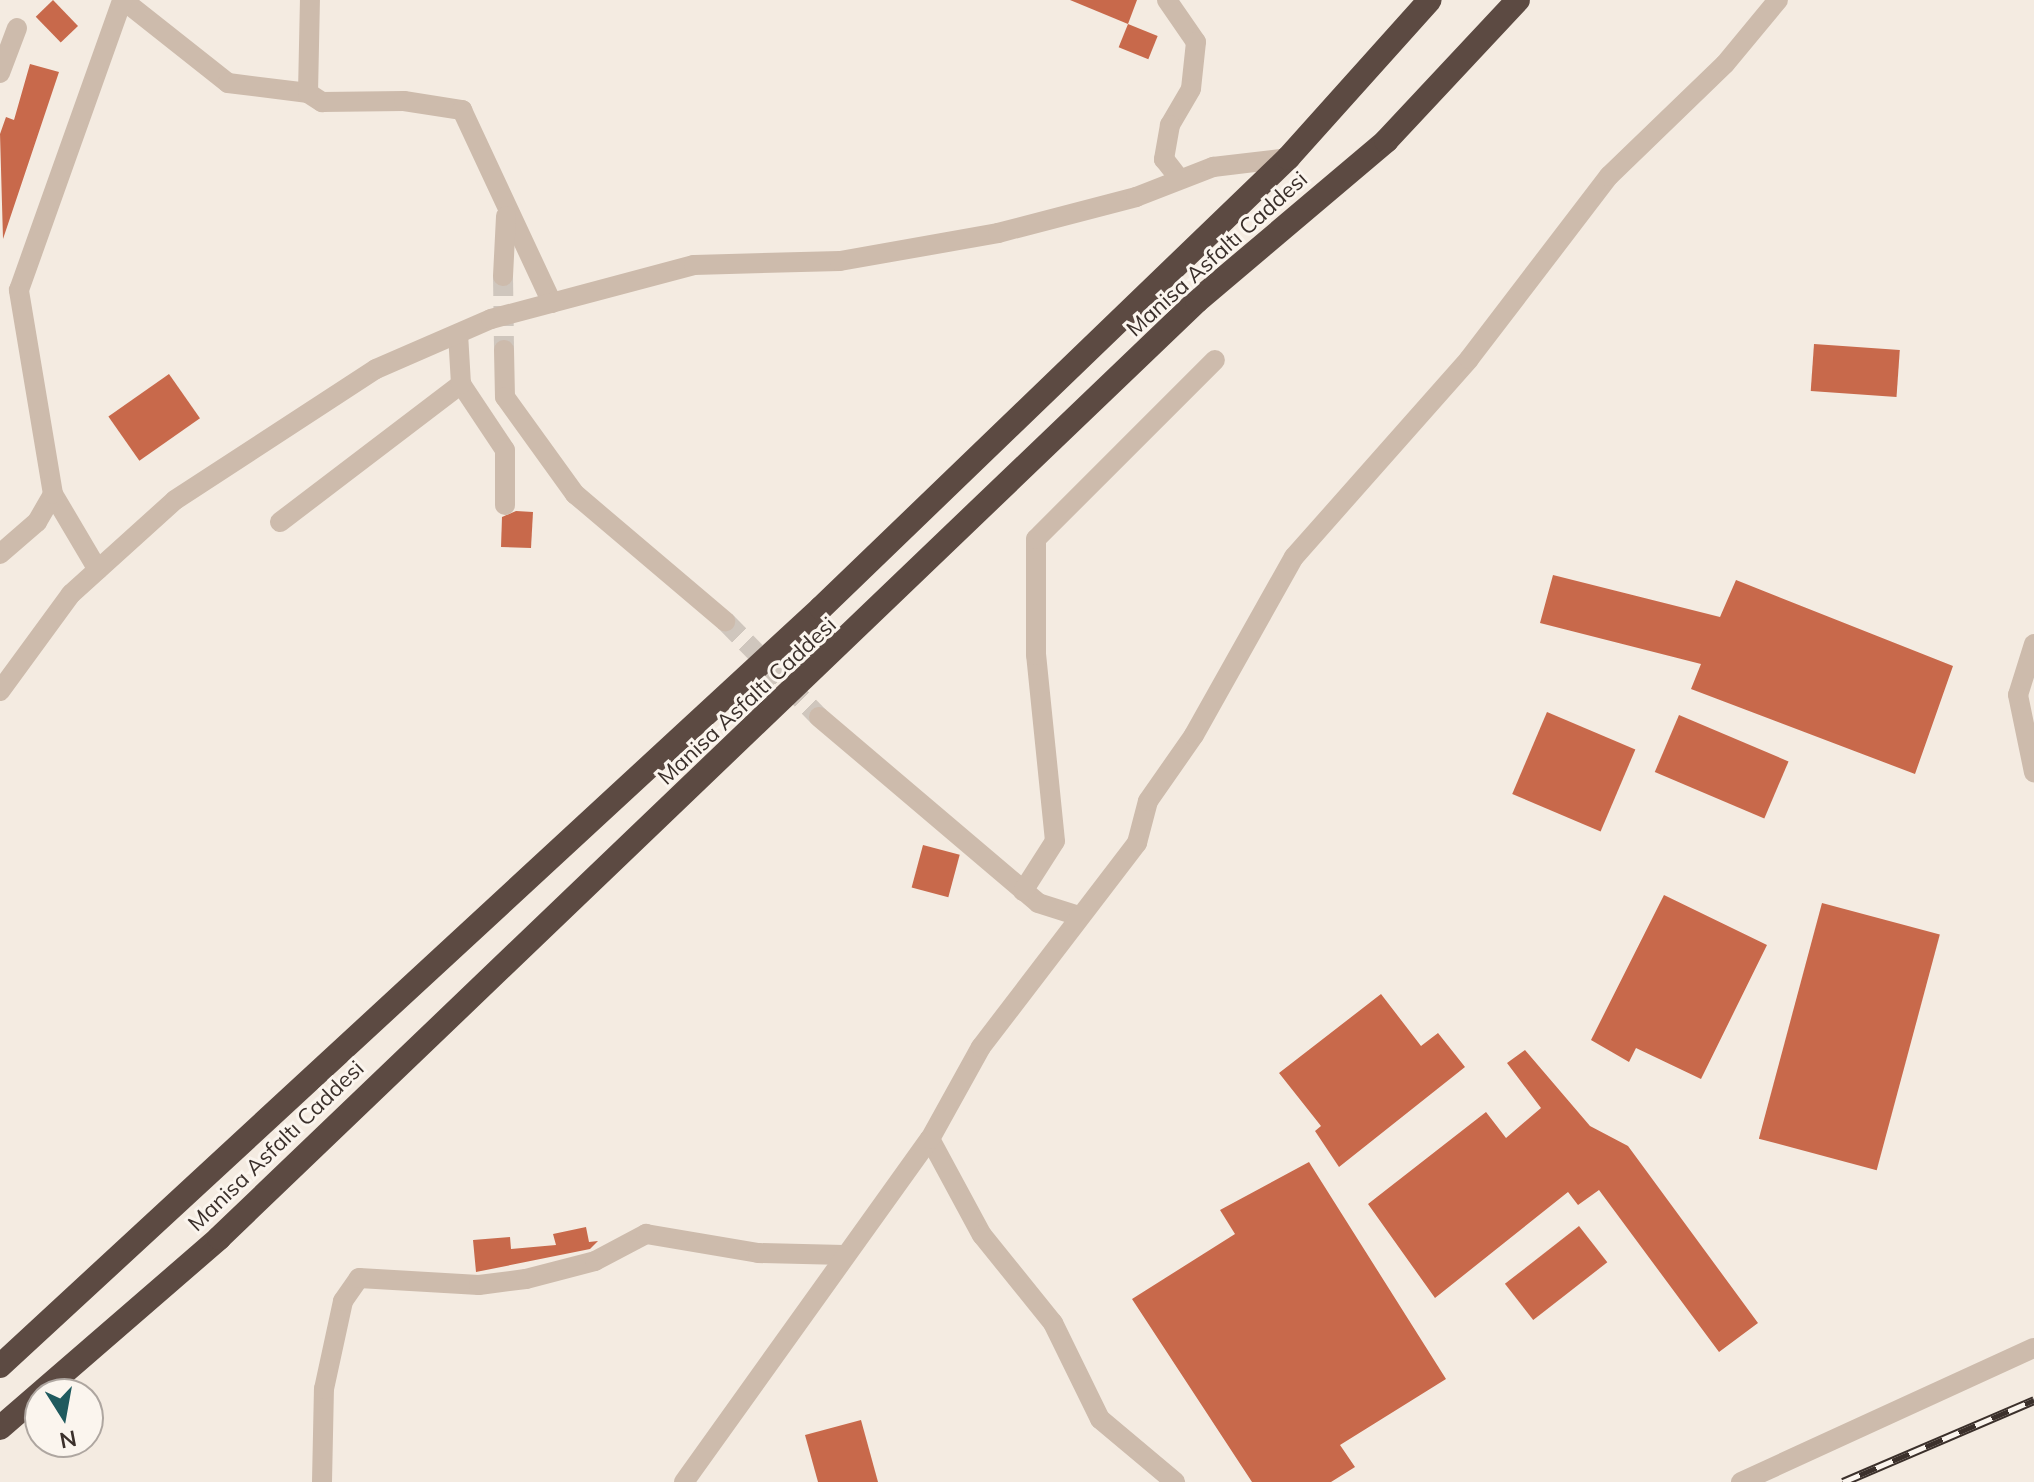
<!DOCTYPE html>
<html>
<head>
<meta charset="utf-8">
<style>
	body { margin:0 }
	#map { position:relative; width:2034px; height:1482px; overflow:hidden; background:#f4ebe1; font-family:Mulish,sans-serif }
	div>[style] { position:absolute }
	.building>* { inset:0; background:#c8694b; transform-origin:0 0 }
	.minor-tunnel>* { height:20px; margin-top:-10px; transform-origin:0; background:repeating-linear-gradient(90deg,#cfc6bd 0 20px,transparent 0 30px) }
	.minor>* { height:20px; margin:-10px; padding:0 10px; transform-origin:10px; border-radius:10px; background:#cdbbac }
	.highway>* { height:24px; margin:-12px; padding:0 12px; transform-origin:12px; border-radius:12px; background:#5c4a42 }
	.rail>* { height:9px; margin-top:-4.5px; transform-origin:0; background:repeating-linear-gradient(90deg,#fbf5ee 0 18px,#3b302b 0 36px); box-sizing:border-box; border-block:2px solid #3b302b }
	span { translate:-50% -50%; white-space:nowrap; text-align:center; line-height:1.15; -webkit-text-stroke:6px #fbf5ee; paint-order:stroke }
	.street-label { font-size:22px; color:#3b302b }
	.north { position:absolute; left:24px; top:1378px; width:80px; height:80px; box-sizing:border-box; background:#fbf5ee; border:2px solid #aea6a0; border-radius:50%; rotate:169deg; font-size:22px; font-weight:700; line-height:32px; text-align:center; color:#3b302b }
	.north::after { content:''; display:block; margin:auto; width:28px; height:36px; background:#1f5a5e; clip-path:polygon(50% 0,100% 100%,50% 72%,0 100%) }
</style>
</head>
<body>
<div id="map">
	<div class="building">
		<i style="left:53px;top:0;width:36px;height:24px;rotate:46deg"></i>
		<i style="clip-path:polygon(1070px 0,1137px 0,1128px 24px)"></i>
		<i style="left:1128px;top:24px;width:32px;height:25px;rotate:22deg"></i>
		<i style="clip-path:polygon(30px 64px,59px 72px,3px 239px,0 134px,6px 117px,14px 120px)"></i>
		<i style="left:1814px;top:344px;width:86px;height:47px;rotate:4deg"></i>
		<i style="left:169px;top:374px;width:54px;height:74px;rotate:55deg"></i>
		<i style="clip-path:polygon(516px 511px,533px 512px,531px 548px,501px 547px,502px 517px)"></i>
		<i style="clip-path:polygon(1553px 575px,1720px 617px,1736px 580px,1953px 666px,1915px 774px,1691px 689px,1701px 664px,1540px 623px)"></i>
		<i style="left:1547px;top:712px;width:96px;height:89px;rotate:23deg"></i>
		<i style="left:1679px;top:715px;width:119px;height:62px;rotate:23deg"></i>
		<i style="left:923px;top:845px;width:38px;height:44px;rotate:15deg"></i>
		<i style="clip-path:polygon(1664px 895px,1767px 945px,1701px 1079px,1636px 1048px,1629px 1062px,1591px 1040px)"></i>
		<i style="left:1822px;top:903px;width:122px;height:244px;rotate:15deg"></i>
		<i style="clip-path:polygon(1381px 994px,1421px 1046px,1438px 1033px,1465px 1067px,1339px 1167px,1315px 1131px,1321px 1126px,1279px 1073px)"></i>
		<i style="clip-path:polygon(1525px 1050px,1590px 1126px,1628px 1146px,1758px 1323px,1719px 1352px,1599px 1190px,1578px 1205px,1568px 1192px,1435px 1298px,1368px 1204px,1486px 1112px,1506px 1138px,1541px 1108px,1507px 1063px)"></i>
		<i style="clip-path:polygon(1309px 1162px,1446px 1379px,1340px 1445px,1355px 1467px,1331px 1482px,1252px 1482px,1132px 1299px,1235px 1234px,1220px 1210px)"></i>
		<i style="left:1579px;top:1226px;width:46px;height:94px;rotate:52deg"></i>
		<i style="clip-path:polygon(586px 1227px,589px 1242px,598px 1241px,590px 1249px,476px 1272px,473px 1240px,510px 1237px,511px 1249px,556px 1245px,553px 1234px)"></i>
		<i style="clip-path:polygon(861px 1420px,878px 1482px,818px 1482px,805px 1435px)"></i>
	</div>
	<div class="minor-tunnel">
		<i style="left:503px;top:276px;width:74px;rotate:89.2deg"></i>
		<i style="left:725px;top:621px;width:134px;rotate:45.6deg"></i>
	</div>
	<div class="minor">
		<i style="left:123px;top:0;width:134px;rotate:38.3deg"></i>
		<i style="left:228px;top:83px;width:81px;rotate:7.1deg"></i>
		<i style="left:308px;top:93px;width:17px;rotate:33deg"></i>
		<i style="left:322px;top:102px;width:82px;rotate:-0.7deg"></i>
		<i style="left:404px;top:101px;width:59px;rotate:8.8deg"></i>
		<i style="left:462px;top:110px;width:213px;rotate:65deg"></i>
		<i style="left:1167px;top:0;width:51px;rotate:55.4deg"></i>
		<i style="left:1196px;top:42px;width:47px;rotate:96.1deg"></i>
		<i style="left:1191px;top:89px;width:42px;rotate:120.3deg"></i>
		<i style="left:1170px;top:125px;width:35px;rotate:100deg"></i>
		<i style="left:1164px;top:159px;width:23px;rotate:52deg"></i>
		<i style="left:0;top:73px;width:48px;rotate:-69.3deg"></i>
		<i style="left:308px;top:93px;width:93px;rotate:-88.8deg"></i>
		<i style="left:503px;top:276px;width:60px;rotate:-87.1deg"></i>
		<i style="left:504px;top:350px;width:47px;rotate:88.8deg"></i>
		<i style="left:505px;top:397px;width:120px;rotate:54.2deg"></i>
		<i style="left:575px;top:494px;width:197px;rotate:40.3deg"></i>
		<i style="left:461px;top:384px;width:79px;rotate:56.3deg"></i>
		<i style="left:505px;top:450px;width:55px;rotate:90deg"></i>
		<i style="left:53px;top:494px;width:88px;rotate:59.4deg"></i>
		<i style="left:280px;top:522px;width:228px;rotate:-37.3deg"></i>
		<i style="left:461px;top:384px;width:50px;rotate:-93.4deg"></i>
		<i style="left:0;top:554px;width:49px;rotate:-40.9deg"></i>
		<i style="left:37px;top:522px;width:32px;rotate:-60deg"></i>
		<i style="left:53px;top:494px;width:207px;rotate:-99.5deg"></i>
		<i style="left:19px;top:290px;width:308px;rotate:-70.4deg"></i>
		<i style="left:2034px;top:644px;width:53px;rotate:107.4deg"></i>
		<i style="left:2018px;top:695px;width:79px;rotate:78.3deg"></i>
		<i style="left:0;top:691px;width:120px;rotate:-53.8deg"></i>
		<i style="left:71px;top:594px;width:140px;rotate:-42.1deg"></i>
		<i style="left:175px;top:500px;width:240px;rotate:-33.1deg"></i>
		<i style="left:376px;top:369px;width:125px;rotate:-23.5deg"></i>
		<i style="left:491px;top:319px;width:210px;rotate:-14.9deg"></i>
		<i style="left:694px;top:265px;width:146px;rotate:-1.6deg"></i>
		<i style="left:840px;top:261px;width:160px;rotate:-10deg"></i>
		<i style="left:998px;top:233px;width:143px;rotate:-14.6deg"></i>
		<i style="left:1136px;top:197px;width:83px;rotate:-21.3deg"></i>
		<i style="left:1213px;top:167px;width:76px;rotate:-6.8deg"></i>
		<i style="left:819px;top:717px;width:287px;rotate:40.3deg"></i>
		<i style="left:1038px;top:903px;width:43px;rotate:17.6deg"></i>
		<i style="left:1023px;top:891px;width:59px;rotate:-57.4deg"></i>
		<i style="left:1055px;top:841px;width:187px;rotate:-95.8deg"></i>
		<i style="left:1036px;top:655px;width:116px;rotate:-90deg"></i>
		<i style="left:1036px;top:539px;width:253px;rotate:-45deg"></i>
		<i style="left:930px;top:1139px;width:109px;rotate:61.6deg"></i>
		<i style="left:982px;top:1235px;width:113px;rotate:51.1deg"></i>
		<i style="left:1053px;top:1323px;width:107px;rotate:63.9deg"></i>
		<i style="left:1100px;top:1419px;width:98px;rotate:40deg"></i>
		<i style="left:322px;top:1482px;width:93px;rotate:-88.8deg"></i>
		<i style="left:324px;top:1389px;width:90px;rotate:-77.8deg"></i>
		<i style="left:343px;top:1301px;width:28px;rotate:-55deg"></i>
		<i style="left:359px;top:1278px;width:120px;rotate:3.3deg"></i>
		<i style="left:479px;top:1285px;width:47px;rotate:-7.3deg"></i>
		<i style="left:526px;top:1279px;width:71px;rotate:-14.6deg"></i>
		<i style="left:595px;top:1261px;width:58px;rotate:-27.9deg"></i>
		<i style="left:646px;top:1234px;width:114px;rotate:9.6deg"></i>
		<i style="left:758px;top:1253px;width:86px;rotate:1.3deg"></i>
		<i style="left:684px;top:1482px;width:422px;rotate:-54.4deg"></i>
		<i style="left:930px;top:1139px;width:105px;rotate:-61deg"></i>
		<i style="left:981px;top:1047px;width:257px;rotate:-52.6deg"></i>
		<i style="left:1137px;top:843px;width:43px;rotate:-75.3deg"></i>
		<i style="left:1148px;top:801px;width:80px;rotate:-55.1deg"></i>
		<i style="left:1194px;top:735px;width:204px;rotate:-60.7deg"></i>
		<i style="left:1294px;top:557px;width:264px;rotate:-48.5deg"></i>
		<i style="left:1469px;top:359px;width:230px;rotate:-52.6deg"></i>
		<i style="left:1609px;top:176px;width:161px;rotate:-44deg"></i>
		<i style="left:1725px;top:64px;width:83px;rotate:-50.4deg"></i>
		<i style="left:1741px;top:1482px;width:322px;rotate:-24.6deg"></i>
	</div>
	<div class="highway">
		<i style="left:0;top:1366px;width:1117px;rotate:-42.72deg"></i>
		<i style="left:821px;top:608px;width:649px;rotate:-43.94deg"></i>
		<i style="left:1288px;top:158px;width:212px;rotate:-48.1deg"></i>
		<i style="left:0;top:1428px;width:290px;rotate:-40.9deg"></i>
		<i style="left:219px;top:1238px;width:1354px;rotate:-43.77deg"></i>
		<i style="left:1197px;top:301px;width:248px;rotate:-40.2deg"></i>
		<i style="left:1386px;top:141px;width:193px;rotate:-46.9deg"></i>
	</div>
	<div class="rail">
		<i style="left:1843px;top:1482px;width:208px;rotate:-23.2deg"></i>
	</div>
	<div class="street-label">
		<span style="left:1217px;top:254px;rotate:-42deg">Manisa Asfaltı Caddesi</span>
		<span style="left:747px;top:701px;rotate:-43deg">Manisa Asfaltı Caddesi</span>
		<span style="left:276px;top:1146px;rotate:-44deg">Manisa Asfaltı Caddesi</span>
	</div>
	<div class="north">N</div>
</div>
</body>
</html>
